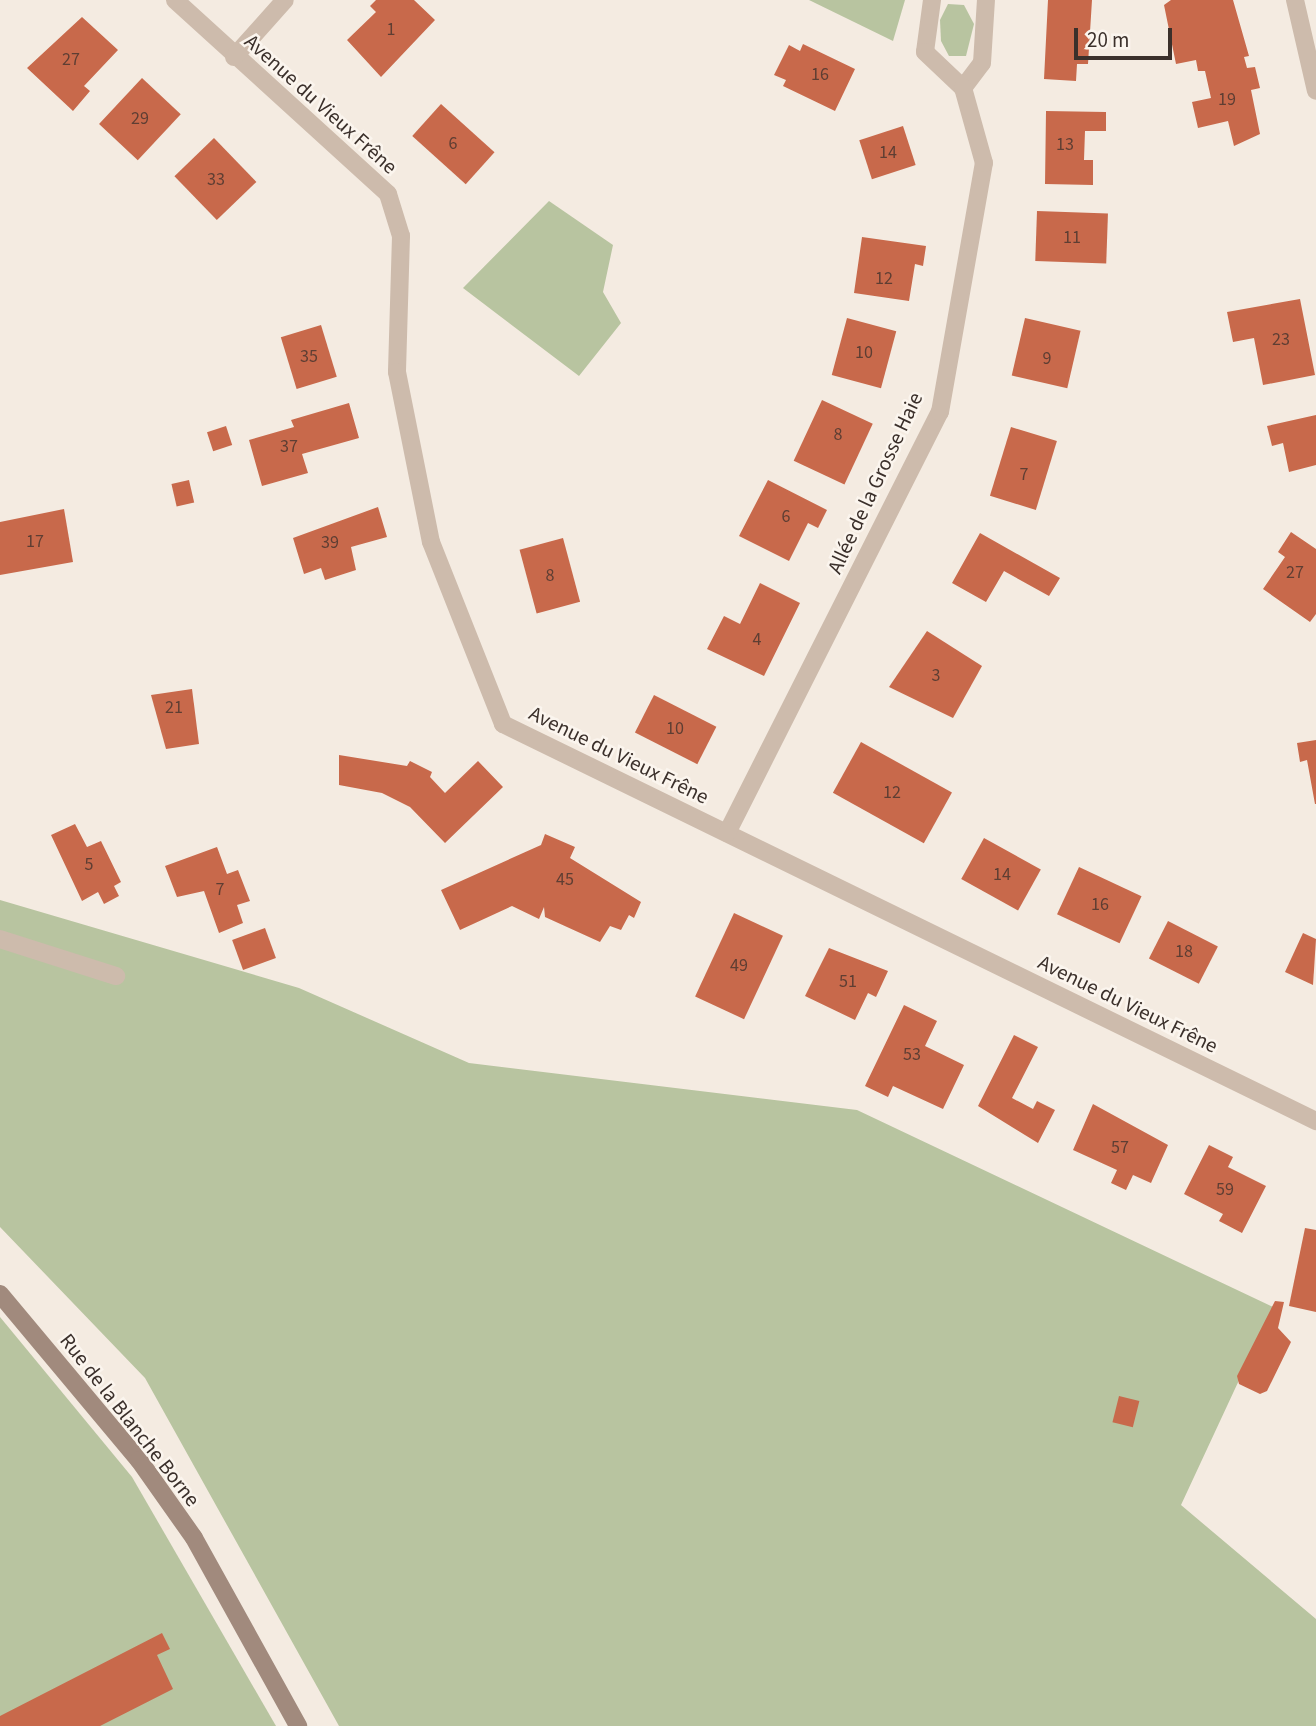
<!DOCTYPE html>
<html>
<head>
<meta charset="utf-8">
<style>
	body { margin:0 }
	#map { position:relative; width:1316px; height:1726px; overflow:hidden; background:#f4ebe1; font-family:"Source Sans 3",sans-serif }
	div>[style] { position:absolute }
	.green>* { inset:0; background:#b8c4a0 }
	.building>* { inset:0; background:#c8694b; transform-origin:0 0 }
	.street>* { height:18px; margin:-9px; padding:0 9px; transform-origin:9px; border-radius:9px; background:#cdbbac }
	.secondary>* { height:18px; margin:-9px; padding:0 9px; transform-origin:9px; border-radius:9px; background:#a18a7d }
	span { translate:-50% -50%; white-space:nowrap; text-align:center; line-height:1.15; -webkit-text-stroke:5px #fbf5ee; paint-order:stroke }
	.number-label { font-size:18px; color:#5e3e33 }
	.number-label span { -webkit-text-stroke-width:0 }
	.street-label { font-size:21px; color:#3b302b }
	.scale { position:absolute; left:1074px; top:28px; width:98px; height:32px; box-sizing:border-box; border:4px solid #3b302b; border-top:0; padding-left:9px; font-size:21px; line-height:24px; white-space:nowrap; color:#3b302b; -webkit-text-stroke:5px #fbf5ee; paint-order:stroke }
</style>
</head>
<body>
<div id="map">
	<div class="green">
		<i style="clip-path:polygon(809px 0,905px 0,893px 41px)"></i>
		<i style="clip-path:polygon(948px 4px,964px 5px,974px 24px,966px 56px,949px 56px,941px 41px,940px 20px)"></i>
		<i style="clip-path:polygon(549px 201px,613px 245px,603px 292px,621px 323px,579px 376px,463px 288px)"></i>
		<i style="clip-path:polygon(0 900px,299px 988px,469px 1063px,857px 1110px,1273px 1307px,1181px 1505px,1316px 1619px,1316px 1726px,339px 1726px,145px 1378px,0 1227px)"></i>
		<i style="clip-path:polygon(0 1317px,132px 1477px,276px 1726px,0 1726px)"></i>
	</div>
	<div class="building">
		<i style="clip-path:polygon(376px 0,414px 0,435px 20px,381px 77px,347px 40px,376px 12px,370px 6px)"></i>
		<i style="clip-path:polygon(1048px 0,1092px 0,1088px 64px,1077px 64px,1076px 81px,1044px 79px)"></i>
		<i style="clip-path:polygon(1171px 0,1233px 0,1249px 56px,1244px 57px,1247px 68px,1255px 67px,1260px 88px,1251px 90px,1260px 134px,1234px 146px,1228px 121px,1198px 128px,1192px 102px,1211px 98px,1205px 71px,1198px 71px,1196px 60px,1176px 64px,1164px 5px)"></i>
		<i style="clip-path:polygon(82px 17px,118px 50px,84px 86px,90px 91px,73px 111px,27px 68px)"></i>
		<i style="clip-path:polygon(803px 44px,855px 69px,835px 111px,783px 86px,786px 80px,774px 75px,789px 45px,800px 51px)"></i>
		<i style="left:142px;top:78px;width:53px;height:63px;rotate:43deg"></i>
		<i style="left:441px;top:104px;width:72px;height:43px;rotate:42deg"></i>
		<i style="clip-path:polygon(1046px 111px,1106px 112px,1106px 131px,1085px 131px,1084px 160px,1093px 160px,1093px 185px,1045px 184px)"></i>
		<i style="left:903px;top:126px;width:41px;height:46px;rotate:72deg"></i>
		<i style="left:214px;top:138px;width:61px;height:55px;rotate:46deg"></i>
		<i style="left:1037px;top:211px;width:71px;height:50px;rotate:2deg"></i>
		<i style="clip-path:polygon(862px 237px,926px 246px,923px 266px,915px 264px,909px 301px,854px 293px)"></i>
		<i style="clip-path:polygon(1300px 299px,1315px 375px,1263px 385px,1254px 338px,1233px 342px,1227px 312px)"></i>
		<i style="left:847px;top:318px;width:51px;height:59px;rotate:15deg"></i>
		<i style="left:1025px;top:318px;width:57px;height:59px;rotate:13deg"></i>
		<i style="left:321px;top:325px;width:54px;height:42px;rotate:73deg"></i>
		<i style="left:822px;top:400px;width:56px;height:67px;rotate:25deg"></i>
		<i style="clip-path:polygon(349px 403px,359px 438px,302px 454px,308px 473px,262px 486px,249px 440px,294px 427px,291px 420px)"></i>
		<i style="clip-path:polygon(1316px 415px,1316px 465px,1289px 472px,1283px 443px,1272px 446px,1267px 426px)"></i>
		<i style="left:226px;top:426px;width:20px;height:20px;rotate:72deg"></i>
		<i style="left:1011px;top:427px;width:48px;height:72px;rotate:17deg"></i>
		<i style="left:189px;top:480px;width:23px;height:18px;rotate:77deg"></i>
		<i style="clip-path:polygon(768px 480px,827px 510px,818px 528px,808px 523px,789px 561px,739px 536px)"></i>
		<i style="clip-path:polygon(378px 507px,387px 537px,351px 547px,356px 570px,325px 580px,321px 568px,304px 574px,293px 538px)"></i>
		<i style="clip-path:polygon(64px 509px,73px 562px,0 575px,0 522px)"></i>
		<i style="clip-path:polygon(1291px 532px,1316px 549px,1316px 614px,1310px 622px,1263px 589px,1285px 557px,1278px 552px)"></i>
		<i style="clip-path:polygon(980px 533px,1060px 578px,1049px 596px,1004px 571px,986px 602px,952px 583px)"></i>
		<i style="left:563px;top:538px;width:66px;height:45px;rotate:75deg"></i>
		<i style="clip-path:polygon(760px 583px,800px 603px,764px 676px,707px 649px,724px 616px,740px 624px)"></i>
		<i style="clip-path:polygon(927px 631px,982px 666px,953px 718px,889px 687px)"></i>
		<i style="clip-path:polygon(192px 689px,199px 744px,166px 749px,151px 695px)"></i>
		<i style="left:654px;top:695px;width:70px;height:42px;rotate:27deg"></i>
		<i style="clip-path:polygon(1316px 740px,1316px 804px,1315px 804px,1307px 760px,1300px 762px,1297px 743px)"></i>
		<i style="left:861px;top:742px;width:104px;height:58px;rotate:29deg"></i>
		<i style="clip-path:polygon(339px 755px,407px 766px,410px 761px,432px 772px,430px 777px,445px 793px,478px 761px,503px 787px,445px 843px,410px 807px,382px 793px,339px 785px)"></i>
		<i style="clip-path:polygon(75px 824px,87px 847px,101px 841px,121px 882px,114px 886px,119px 896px,104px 904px,98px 892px,82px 901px,51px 835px)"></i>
		<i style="clip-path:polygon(545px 834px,575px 847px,570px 858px,641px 902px,634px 918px,629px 915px,621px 930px,610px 926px,600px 942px,545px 917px,544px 907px,539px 919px,512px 906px,460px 930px,441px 890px,541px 845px)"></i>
		<i style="left:984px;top:838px;width:65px;height:47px;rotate:29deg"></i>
		<i style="clip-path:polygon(217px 847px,227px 874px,238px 870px,250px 901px,237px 905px,243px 923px,219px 933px,204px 891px,177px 897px,165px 866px)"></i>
		<i style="left:1079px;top:867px;width:69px;height:52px;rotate:25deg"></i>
		<i style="left:734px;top:913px;width:54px;height:92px;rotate:25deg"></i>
		<i style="left:1168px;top:921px;width:56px;height:42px;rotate:27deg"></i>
		<i style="left:265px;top:928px;width:32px;height:35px;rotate:70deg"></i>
		<i style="clip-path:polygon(1303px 933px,1316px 939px,1313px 985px,1285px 972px)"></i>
		<i style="clip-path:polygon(829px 948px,888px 971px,876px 997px,868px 993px,855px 1020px,805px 996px)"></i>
		<i style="clip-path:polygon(904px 1005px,937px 1021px,925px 1046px,964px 1065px,943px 1109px,893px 1086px,888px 1097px,865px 1086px)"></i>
		<i style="clip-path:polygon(1014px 1035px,1038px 1047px,1012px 1098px,1033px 1109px,1037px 1101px,1055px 1110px,1038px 1143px,978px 1106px)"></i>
		<i style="clip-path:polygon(1093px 1104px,1168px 1145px,1151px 1183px,1133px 1175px,1126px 1190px,1111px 1183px,1117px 1170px,1073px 1150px)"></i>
		<i style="clip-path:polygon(1209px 1145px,1233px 1157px,1228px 1167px,1266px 1186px,1242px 1233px,1219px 1221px,1223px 1214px,1184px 1194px)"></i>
		<i style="clip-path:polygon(1305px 1228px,1316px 1230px,1316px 1312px,1289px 1306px)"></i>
		<i style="clip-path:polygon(1275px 1301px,1284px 1302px,1278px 1328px,1291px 1342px,1267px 1391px,1260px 1394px,1239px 1384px,1237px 1376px)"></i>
		<i style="left:1119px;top:1396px;width:21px;height:27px;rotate:14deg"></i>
		<i style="clip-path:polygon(162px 1633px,170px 1649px,157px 1655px,173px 1689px,100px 1726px,0 1726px,0 1716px)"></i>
	</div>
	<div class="street">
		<i style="left:175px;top:0;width:288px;rotate:42.3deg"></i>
		<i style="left:388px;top:194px;width:44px;rotate:72.8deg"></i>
		<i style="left:401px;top:236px;width:136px;rotate:91.7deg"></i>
		<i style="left:397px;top:372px;width:173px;rotate:78.7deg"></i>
		<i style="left:431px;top:542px;width:196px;rotate:68.4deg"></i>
		<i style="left:503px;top:724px;width:905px;rotate:26.03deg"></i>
		<i style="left:932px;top:0;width:52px;rotate:97.7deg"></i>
		<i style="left:925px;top:52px;width:52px;rotate:43.5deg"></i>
		<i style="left:963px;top:88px;width:31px;rotate:-53deg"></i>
		<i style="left:982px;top:63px;width:63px;rotate:-86.4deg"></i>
		<i style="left:1295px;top:0;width:93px;rotate:77deg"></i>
		<i style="left:234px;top:57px;width:76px;rotate:-48.2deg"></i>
		<i style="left:727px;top:833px;width:472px;rotate:-63.2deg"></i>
		<i style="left:940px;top:412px;width:253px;rotate:-80deg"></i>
		<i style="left:984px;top:163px;width:78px;rotate:-105.6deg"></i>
		<i style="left:0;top:939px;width:122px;rotate:17.7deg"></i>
	</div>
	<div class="secondary">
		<i style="left:0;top:1294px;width:217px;rotate:50.1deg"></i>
		<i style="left:139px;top:1460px;width:95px;rotate:54.8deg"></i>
		<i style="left:194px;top:1538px;width:215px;rotate:61deg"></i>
	</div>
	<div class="number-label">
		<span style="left:391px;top:30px">1</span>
		<span style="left:71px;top:60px">27</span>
		<span style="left:820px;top:75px">16</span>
		<span style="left:1227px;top:100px">19</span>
		<span style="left:140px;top:119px">29</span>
		<span style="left:453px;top:144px">6</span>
		<span style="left:1065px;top:145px">13</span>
		<span style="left:888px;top:153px">14</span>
		<span style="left:216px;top:180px">33</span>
		<span style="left:1072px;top:238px">11</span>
		<span style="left:884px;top:279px">12</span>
		<span style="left:1281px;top:340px">23</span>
		<span style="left:864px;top:353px">10</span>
		<span style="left:309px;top:357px">35</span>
		<span style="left:1047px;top:359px">9</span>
		<span style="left:838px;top:435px">8</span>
		<span style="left:289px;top:447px">37</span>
		<span style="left:1024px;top:475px">7</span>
		<span style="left:786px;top:517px">6</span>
		<span style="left:35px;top:542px">17</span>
		<span style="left:330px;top:543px">39</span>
		<span style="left:1295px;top:573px">27</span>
		<span style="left:550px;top:576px">8</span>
		<span style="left:757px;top:640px">4</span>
		<span style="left:936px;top:676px">3</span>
		<span style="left:174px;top:708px">21</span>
		<span style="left:675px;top:729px">10</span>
		<span style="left:892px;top:793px">12</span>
		<span style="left:89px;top:865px">5</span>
		<span style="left:1002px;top:875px">14</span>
		<span style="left:565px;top:880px">45</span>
		<span style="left:220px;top:890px">7</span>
		<span style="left:1100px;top:905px">16</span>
		<span style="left:1184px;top:952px">18</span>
		<span style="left:739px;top:966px">49</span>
		<span style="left:848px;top:982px">51</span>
		<span style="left:912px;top:1055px">53</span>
		<span style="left:1120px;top:1148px">57</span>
		<span style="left:1225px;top:1190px">59</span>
	</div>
	<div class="street-label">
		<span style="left:321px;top:104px;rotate:42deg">Avenue du Vieux Frêne</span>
		<span style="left:875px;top:483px;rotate:-65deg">Allée de la Grosse Haie</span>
		<span style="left:619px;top:755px;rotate:26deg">Avenue du Vieux Frêne</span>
		<span style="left:1128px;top:1004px;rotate:26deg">Avenue du Vieux Frêne</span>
		<span style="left:130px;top:1420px;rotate:52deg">Rue de la Blanche Borne</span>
	</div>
	<div class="scale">20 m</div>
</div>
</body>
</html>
